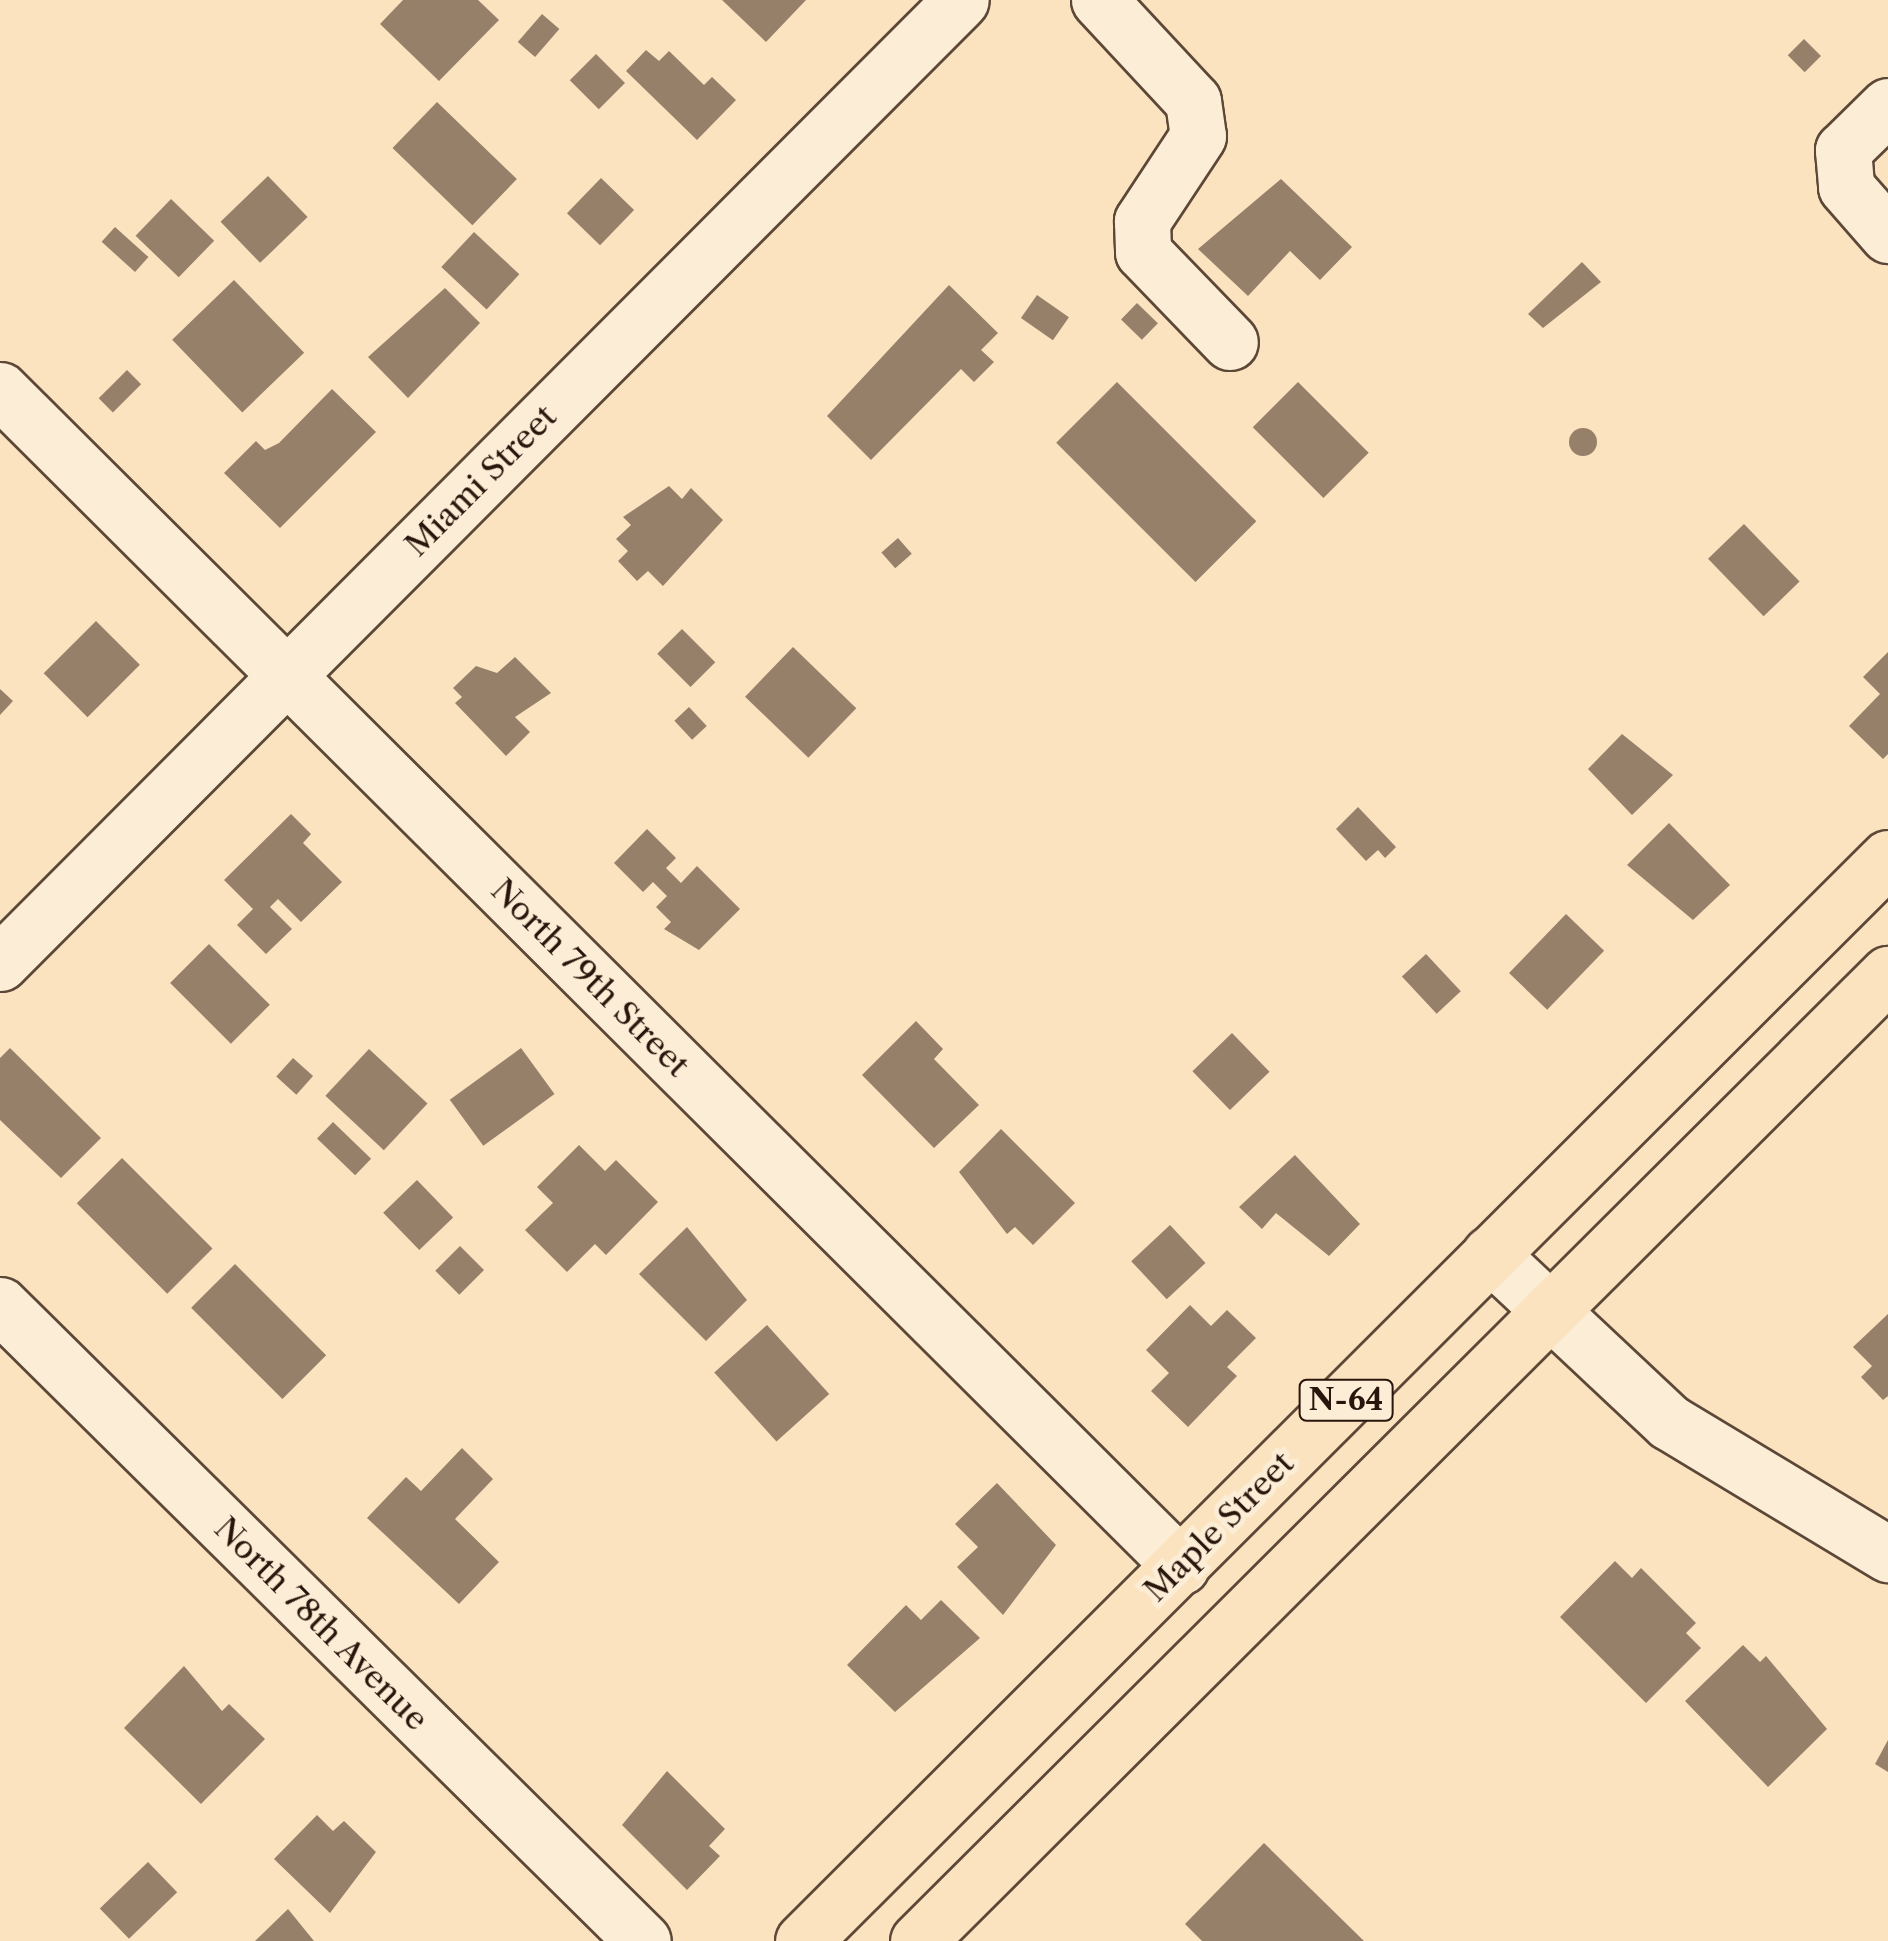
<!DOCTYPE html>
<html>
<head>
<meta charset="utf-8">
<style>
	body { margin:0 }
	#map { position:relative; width:1888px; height:1941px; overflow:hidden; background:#fbe3c0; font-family:"Libre Caslon Text",serif }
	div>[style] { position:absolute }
	.building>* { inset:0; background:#968069; transform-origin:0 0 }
	.round { border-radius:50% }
	.roads { filter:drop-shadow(2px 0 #5d4838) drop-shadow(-2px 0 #5d4838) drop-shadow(0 2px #5d4838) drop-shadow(0 -2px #5d4838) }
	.minor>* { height:55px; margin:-27.5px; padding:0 27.5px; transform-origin:27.5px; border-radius:27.5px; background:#fcedd6 }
	.major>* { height:55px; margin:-27.5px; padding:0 27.5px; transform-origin:27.5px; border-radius:27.5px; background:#fbe3c0 }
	span { translate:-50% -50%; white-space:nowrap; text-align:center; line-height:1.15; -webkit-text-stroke:10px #fcedd6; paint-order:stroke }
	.shield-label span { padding:2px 8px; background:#fcedd6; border:2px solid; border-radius:8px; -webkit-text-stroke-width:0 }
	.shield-label { font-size:30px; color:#28150b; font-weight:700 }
	.street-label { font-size:32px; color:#28150b }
</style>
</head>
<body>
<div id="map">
	<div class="building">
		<i style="clip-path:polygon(403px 0,478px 0,499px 20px,439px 81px,380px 24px)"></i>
		<i style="clip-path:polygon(722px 0,806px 0,766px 42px)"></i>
		<i style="left:542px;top:14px;width:23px;height:37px;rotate:41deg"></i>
		<i style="left:1804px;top:39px;width:24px;height:23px;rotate:45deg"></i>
		<i style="clip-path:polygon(646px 50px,659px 61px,669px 51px,704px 85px,712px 77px,736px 100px,697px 140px,626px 71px)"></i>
		<i style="left:596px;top:54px;width:41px;height:37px;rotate:45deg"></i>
		<i style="left:437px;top:102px;width:111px;height:64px;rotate:44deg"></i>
		<i style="left:268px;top:176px;width:57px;height:66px;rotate:46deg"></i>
		<i style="left:601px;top:178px;width:46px;height:49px;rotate:44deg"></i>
		<i style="clip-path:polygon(1281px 179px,1352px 247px,1320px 280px,1290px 251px,1248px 296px,1198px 249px)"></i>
		<i style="left:171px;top:199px;width:60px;height:51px;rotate:44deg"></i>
		<i style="left:115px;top:227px;width:45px;height:20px;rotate:42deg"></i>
		<i style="left:474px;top:232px;width:62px;height:48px;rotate:43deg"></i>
		<i style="clip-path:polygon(1582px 262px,1601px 282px,1543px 328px,1528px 314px)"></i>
		<i style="left:234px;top:280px;width:101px;height:86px;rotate:46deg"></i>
		<i style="clip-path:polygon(949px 285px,998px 333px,981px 350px,994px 362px,974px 382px,961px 369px,871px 460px,827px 416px)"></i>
		<i style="clip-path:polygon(445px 288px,480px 323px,408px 398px,368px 357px)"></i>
		<i style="left:1037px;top:295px;width:39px;height:28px;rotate:35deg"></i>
		<i style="left:1137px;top:303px;width:29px;height:23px;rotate:44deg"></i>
		<i style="left:127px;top:370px;width:20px;height:40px;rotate:45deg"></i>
		<i style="left:1117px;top:382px;width:197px;height:86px;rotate:45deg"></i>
		<i style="left:1298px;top:382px;width:100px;height:64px;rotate:45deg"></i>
		<i style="clip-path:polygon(332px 389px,376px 432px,280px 528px,224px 473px,256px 441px,265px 450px,279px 443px)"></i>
		<i class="round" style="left:1569px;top:428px;width:28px;height:28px"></i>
		<i style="clip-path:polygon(669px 486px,682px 499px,691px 488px,723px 520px,663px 586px,648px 571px,637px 581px,618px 561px,628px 551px,616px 539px,631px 525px,623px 517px)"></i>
		<i style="left:1744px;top:524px;width:80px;height:50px;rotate:46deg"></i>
		<i style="left:898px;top:538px;width:21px;height:22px;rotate:49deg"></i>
		<i style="left:96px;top:621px;width:62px;height:74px;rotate:45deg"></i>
		<i style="left:682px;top:629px;width:47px;height:35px;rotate:45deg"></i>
		<i style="left:793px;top:647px;width:88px;height:69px;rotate:44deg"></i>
		<i style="clip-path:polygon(1888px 652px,1888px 754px,1883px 759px,1849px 726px,1880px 694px,1863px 677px)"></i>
		<i style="clip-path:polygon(515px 657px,551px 693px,515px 717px,530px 732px,506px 756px,455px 703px,462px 697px,453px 688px,476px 666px,497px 673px)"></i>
		<i style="clip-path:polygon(0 689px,13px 701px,0 715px)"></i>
		<i style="left:689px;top:707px;width:26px;height:20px;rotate:47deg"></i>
		<i style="clip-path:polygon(1622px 734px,1673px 775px,1632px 815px,1588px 769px)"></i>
		<i style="clip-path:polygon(1358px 807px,1396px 847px,1385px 858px,1378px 850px,1366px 861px,1336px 829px)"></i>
		<i style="clip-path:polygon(291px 814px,311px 834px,303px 843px,342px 882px,301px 922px,278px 899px,270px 907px,292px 929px,266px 954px,237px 925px,253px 909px,224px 880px)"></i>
		<i style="clip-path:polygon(1669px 823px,1730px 885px,1693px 920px,1627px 865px)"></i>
		<i style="clip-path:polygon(647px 829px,676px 858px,666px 868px,681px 883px,697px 866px,740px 909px,699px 950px,664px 929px,671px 922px,656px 907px,667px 896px,653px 882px,643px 892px,614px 863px)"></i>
		<i style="left:1566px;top:914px;width:53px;height:82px;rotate:44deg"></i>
		<i style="left:209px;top:944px;width:86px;height:55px;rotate:45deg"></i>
		<i style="left:1426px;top:954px;width:51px;height:33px;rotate:47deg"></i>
		<i style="clip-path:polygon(916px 1021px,943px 1049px,934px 1059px,979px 1105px,934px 1148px,862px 1075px)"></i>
		<i style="left:1232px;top:1033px;width:54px;height:55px;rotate:46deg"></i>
		<i style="clip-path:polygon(10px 1048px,101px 1138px,61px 1178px,0 1120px,0 1058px)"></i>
		<i style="left:521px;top:1048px;width:57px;height:88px;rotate:54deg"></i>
		<i style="left:369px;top:1049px;width:80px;height:64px;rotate:43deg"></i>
		<i style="left:293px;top:1058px;width:27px;height:25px;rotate:42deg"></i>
		<i style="left:333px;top:1122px;width:53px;height:23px;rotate:44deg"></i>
		<i style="clip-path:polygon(1001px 1129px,1075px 1203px,1033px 1245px,1015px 1227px,1007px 1234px,959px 1172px)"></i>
		<i style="clip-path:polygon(579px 1145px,605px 1171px,616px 1160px,658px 1202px,606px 1255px,595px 1244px,567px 1272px,525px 1230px,553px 1203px,537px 1187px)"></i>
		<i style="clip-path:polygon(1295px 1155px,1360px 1224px,1329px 1256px,1276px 1213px,1262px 1229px,1239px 1207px)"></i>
		<i style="left:122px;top:1158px;width:128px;height:64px;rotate:45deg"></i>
		<i style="left:417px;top:1180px;width:52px;height:47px;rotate:46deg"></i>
		<i style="left:1170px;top:1225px;width:52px;height:53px;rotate:47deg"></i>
		<i style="clip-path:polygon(687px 1227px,747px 1300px,706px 1341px,639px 1274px)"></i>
		<i style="left:460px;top:1246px;width:34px;height:35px;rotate:45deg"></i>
		<i style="left:235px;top:1264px;width:129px;height:62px;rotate:45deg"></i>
		<i style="clip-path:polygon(1190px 1305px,1211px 1326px,1227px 1310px,1256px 1338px,1227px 1367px,1237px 1376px,1188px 1427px,1151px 1391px,1169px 1373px,1146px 1350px)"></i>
		<i style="clip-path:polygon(1888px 1314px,1888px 1396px,1883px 1400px,1861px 1377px,1872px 1366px,1853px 1347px)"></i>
		<i style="left:767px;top:1325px;width:93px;height:71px;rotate:48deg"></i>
		<i style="clip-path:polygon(462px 1448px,493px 1479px,455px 1519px,499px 1562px,459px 1604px,367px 1518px,406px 1477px,421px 1491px)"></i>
		<i style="clip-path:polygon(997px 1483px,1056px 1545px,1003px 1615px,957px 1567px,978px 1547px,955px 1524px)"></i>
		<i style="clip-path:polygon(1615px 1561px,1632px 1578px,1641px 1568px,1696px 1623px,1686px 1633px,1701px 1648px,1646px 1703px,1560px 1617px)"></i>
		<i style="clip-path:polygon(941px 1600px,980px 1638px,895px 1712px,847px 1665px,906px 1605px,921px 1620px)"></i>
		<i style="clip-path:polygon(1743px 1645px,1760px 1662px,1766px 1656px,1827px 1729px,1768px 1787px,1685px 1701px)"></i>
		<i style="clip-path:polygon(184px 1666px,222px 1711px,229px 1704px,265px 1739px,201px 1804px,124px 1728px)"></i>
		<i style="clip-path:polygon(1888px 1740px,1888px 1772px,1875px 1764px)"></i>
		<i style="clip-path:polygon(667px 1771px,725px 1829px,709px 1846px,720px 1856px,687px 1890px,622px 1825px)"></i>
		<i style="clip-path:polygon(317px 1815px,333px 1831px,344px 1821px,376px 1852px,330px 1913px,274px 1859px)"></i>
		<i style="clip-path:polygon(1264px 1843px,1364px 1941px,1202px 1941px,1185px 1924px)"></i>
		<i style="left:148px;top:1862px;width:42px;height:67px;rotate:46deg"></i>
		<i style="clip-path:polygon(288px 1909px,314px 1941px,255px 1941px)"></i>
	</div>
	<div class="roads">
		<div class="minor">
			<i style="left:1099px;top:0;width:138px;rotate:47.1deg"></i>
			<i style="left:1193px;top:101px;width:35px;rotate:82deg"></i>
			<i style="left:1198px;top:136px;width:102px;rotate:123.4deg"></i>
			<i style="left:1142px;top:221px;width:31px;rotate:88deg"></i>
			<i style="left:1143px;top:252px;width:125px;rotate:46deg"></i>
			<i style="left:1888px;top:106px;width:63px;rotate:135.6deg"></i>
			<i style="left:1843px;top:150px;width:37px;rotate:85deg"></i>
			<i style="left:1846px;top:187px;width:64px;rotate:48.8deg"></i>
			<i style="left:0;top:390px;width:1667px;rotate:44.88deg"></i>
			<i style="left:0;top:963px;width:1360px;rotate:-45.06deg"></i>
			<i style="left:1490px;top:1254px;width:245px;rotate:43.2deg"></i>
			<i style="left:1669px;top:1422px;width:256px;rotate:31.1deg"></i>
			<i style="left:0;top:1305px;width:904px;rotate:44.69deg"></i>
		</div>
		<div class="major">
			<i style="left:803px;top:1941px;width:1533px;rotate:-44.95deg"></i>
			<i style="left:918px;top:1941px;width:1370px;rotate:-44.91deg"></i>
		</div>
	</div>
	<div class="shield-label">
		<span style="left:1346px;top:1400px">N-64</span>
	</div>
	<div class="street-label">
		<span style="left:481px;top:481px;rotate:-45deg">Miami Street</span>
		<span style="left:590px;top:978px;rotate:45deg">North 79th Street</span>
		<span style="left:1219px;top:1527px;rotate:-45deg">Maple Street</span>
		<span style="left:321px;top:1624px;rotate:45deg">North 78th Avenue</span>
	</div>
</div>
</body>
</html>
